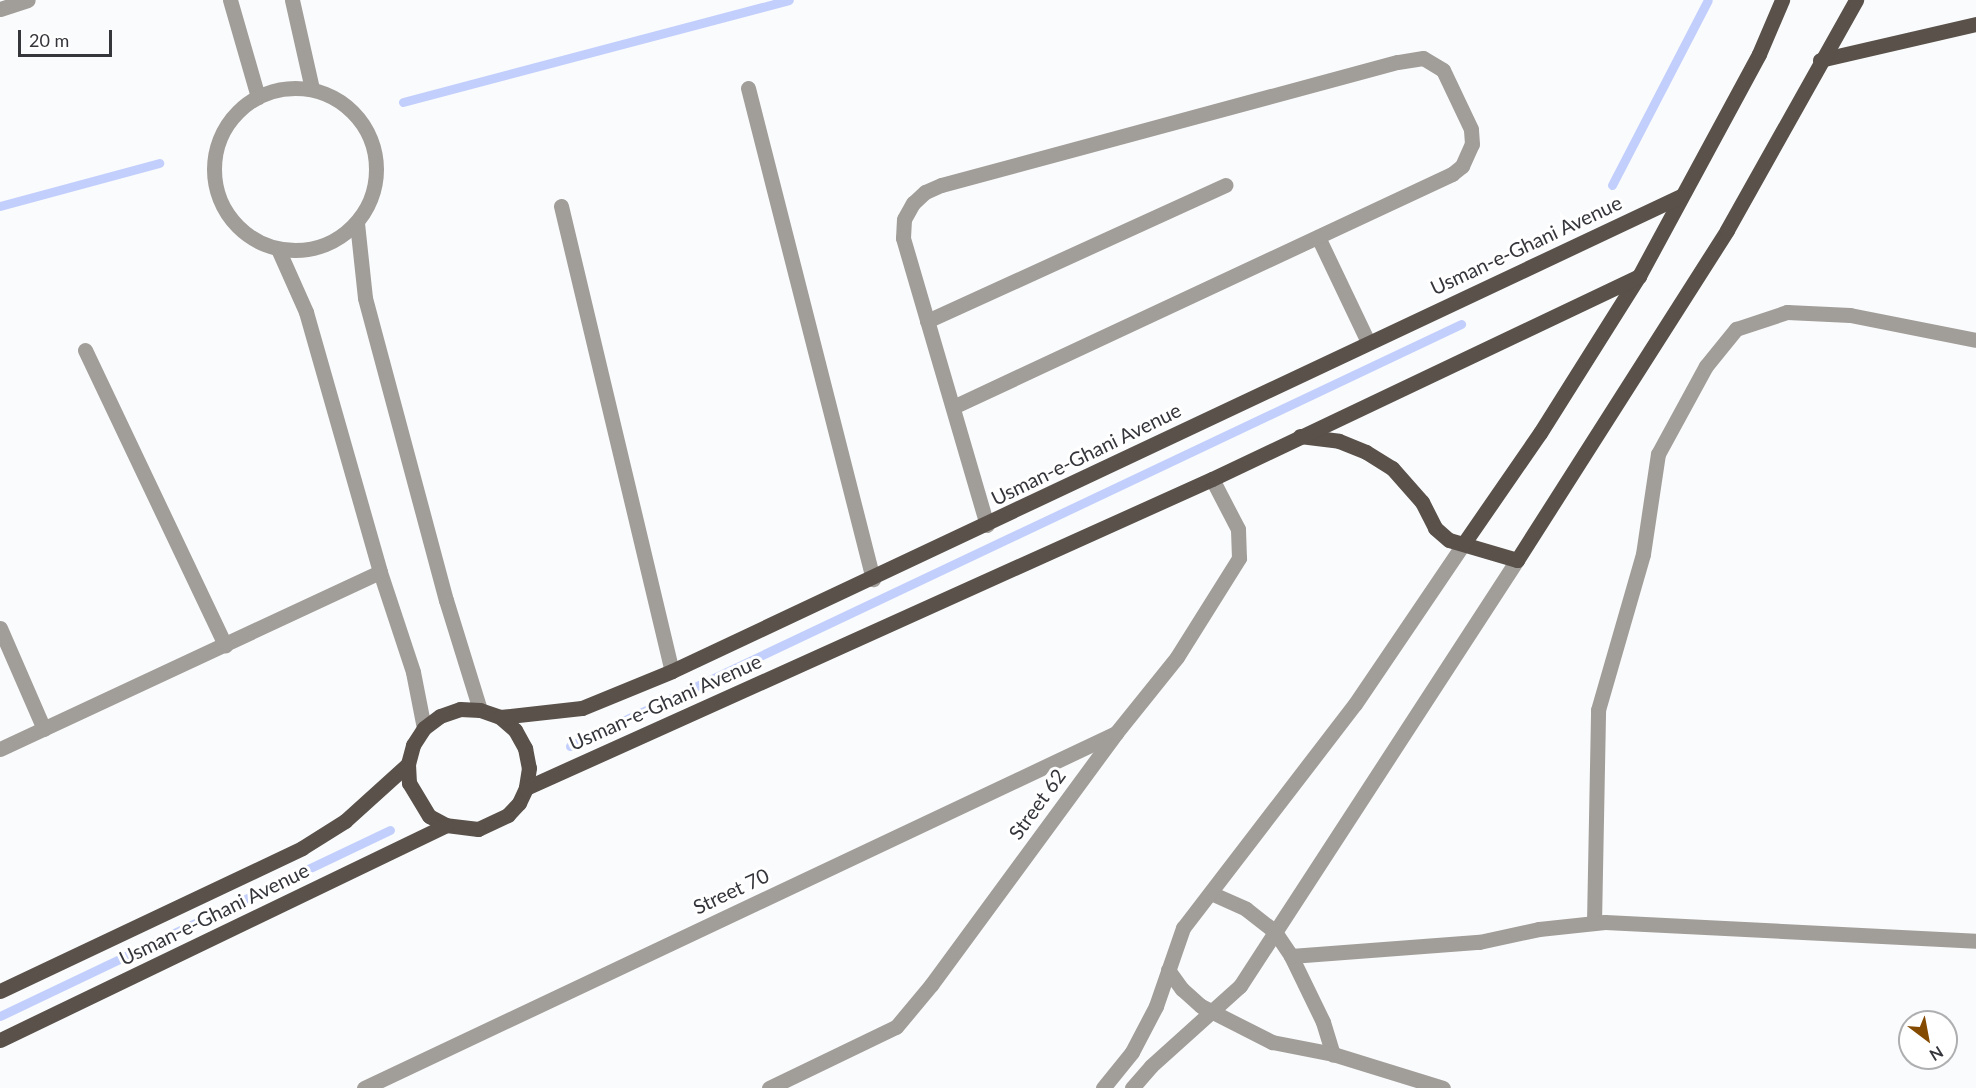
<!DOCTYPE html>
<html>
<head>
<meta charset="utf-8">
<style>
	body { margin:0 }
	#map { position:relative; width:1976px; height:1088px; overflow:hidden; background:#fafbfd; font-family:Lato,sans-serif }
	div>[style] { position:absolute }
	.stream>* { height:9px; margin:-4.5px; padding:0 4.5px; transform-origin:4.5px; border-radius:4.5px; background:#c2cffc }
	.minor>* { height:15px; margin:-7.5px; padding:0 7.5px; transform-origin:7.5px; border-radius:7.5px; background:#a19d99 }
	.minor>.ring { margin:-7.5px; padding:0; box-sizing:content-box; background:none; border:15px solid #a19d99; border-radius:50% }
	.major>* { height:15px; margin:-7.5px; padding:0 7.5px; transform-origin:7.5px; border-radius:7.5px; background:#59514a }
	span { translate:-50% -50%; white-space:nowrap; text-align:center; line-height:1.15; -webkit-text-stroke:6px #fff; paint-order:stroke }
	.street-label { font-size:20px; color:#35363b }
	.north { position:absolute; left:1898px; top:1010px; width:60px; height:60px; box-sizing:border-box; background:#fff; border:2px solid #aeafb1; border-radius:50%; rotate:148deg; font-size:16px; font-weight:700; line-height:24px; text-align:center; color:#35363b }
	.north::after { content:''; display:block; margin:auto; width:21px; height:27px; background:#834a00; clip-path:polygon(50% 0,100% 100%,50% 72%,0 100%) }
	.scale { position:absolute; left:18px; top:30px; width:94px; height:27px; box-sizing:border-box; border:3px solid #35363b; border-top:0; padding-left:8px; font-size:18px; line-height:21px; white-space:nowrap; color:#35363b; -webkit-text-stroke:4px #fff; paint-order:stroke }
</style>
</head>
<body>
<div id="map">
	<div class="stream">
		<i style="left:403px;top:102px;width:399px;rotate:-14.8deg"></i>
		<i style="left:1612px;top:185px;width:208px;rotate:-62.6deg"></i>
		<i style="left:0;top:206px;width:165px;rotate:-15.1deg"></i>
		<i style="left:570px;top:746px;width:986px;rotate:-25.34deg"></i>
		<i style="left:0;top:1016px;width:432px;rotate:-25.5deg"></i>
	</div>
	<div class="minor">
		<i style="left:230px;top:0;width:101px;rotate:73.9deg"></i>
		<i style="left:292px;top:0;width:91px;rotate:77.3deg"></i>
		<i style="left:0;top:9px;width:29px;rotate:-18deg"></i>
		<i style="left:748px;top:88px;width:507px;rotate:75.72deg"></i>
		<i class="ring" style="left:214px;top:88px;width:147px;height:147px"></i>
		<i style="left:561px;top:206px;width:478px;rotate:76.6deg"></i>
		<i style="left:357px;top:223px;width:75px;rotate:83.9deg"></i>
		<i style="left:365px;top:298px;width:313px;rotate:75deg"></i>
		<i style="left:446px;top:600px;width:115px;rotate:72.8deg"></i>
		<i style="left:1318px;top:237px;width:116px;rotate:64.5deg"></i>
		<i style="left:278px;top:249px;width:69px;rotate:66deg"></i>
		<i style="left:306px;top:312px;width:270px;rotate:74.1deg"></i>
		<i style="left:380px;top:572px;width:105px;rotate:71.7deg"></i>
		<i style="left:413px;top:672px;width:57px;rotate:78.9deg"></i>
		<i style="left:927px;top:321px;width:328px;rotate:-24.5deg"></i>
		<i style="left:85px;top:350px;width:327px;rotate:64.6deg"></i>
		<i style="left:953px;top:407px;width:551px;rotate:-25.03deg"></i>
		<i style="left:1452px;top:174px;width:13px;rotate:-39deg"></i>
		<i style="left:1462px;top:166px;width:24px;rotate:-66deg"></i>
		<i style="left:1472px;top:144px;width:15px;rotate:-94deg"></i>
		<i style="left:1471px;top:129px;width:65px;rotate:-115.4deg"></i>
		<i style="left:1443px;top:70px;width:23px;rotate:-149deg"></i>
		<i style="left:1423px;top:58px;width:26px;rotate:171deg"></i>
		<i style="left:1397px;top:62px;width:472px;rotate:164.9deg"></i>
		<i style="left:941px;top:185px;width:17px;rotate:156deg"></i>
		<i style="left:925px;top:192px;width:16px;rotate:137deg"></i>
		<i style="left:913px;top:203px;width:18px;rotate:119deg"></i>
		<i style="left:904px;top:219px;width:19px;rotate:93deg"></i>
		<i style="left:903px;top:238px;width:299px;rotate:73.7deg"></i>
		<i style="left:0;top:628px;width:110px;rotate:66.5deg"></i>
		<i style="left:0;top:749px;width:419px;rotate:-25deg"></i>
		<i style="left:1213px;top:894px;width:36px;rotate:24deg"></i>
		<i style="left:1246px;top:909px;width:37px;rotate:38deg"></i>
		<i style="left:1275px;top:932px;width:29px;rotate:56deg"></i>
		<i style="left:1291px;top:956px;width:73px;rotate:64.1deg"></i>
		<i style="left:1323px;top:1022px;width:34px;rotate:73deg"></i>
		<i style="left:1594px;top:923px;width:213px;rotate:-88.9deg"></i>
		<i style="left:1598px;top:710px;width:162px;rotate:-73.9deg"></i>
		<i style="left:1643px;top:554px;width:101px;rotate:-81.5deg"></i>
		<i style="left:1658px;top:454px;width:100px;rotate:-61.4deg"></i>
		<i style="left:1706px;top:366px;width:48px;rotate:-51deg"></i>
		<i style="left:1736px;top:329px;width:54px;rotate:-18.4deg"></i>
		<i style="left:1787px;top:312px;width:63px;rotate:2.7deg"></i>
		<i style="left:1850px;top:315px;width:128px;rotate:11.2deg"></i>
		<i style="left:1291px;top:956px;width:189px;rotate:-4.3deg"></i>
		<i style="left:1479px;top:942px;width:61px;rotate:-12.2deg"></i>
		<i style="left:1539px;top:929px;width:66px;rotate:-6.1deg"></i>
		<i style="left:1605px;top:922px;width:371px;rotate:2.9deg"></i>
		<i style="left:1168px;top:970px;width:24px;rotate:54deg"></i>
		<i style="left:1182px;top:989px;width:25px;rotate:42deg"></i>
		<i style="left:1201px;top:1006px;width:80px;rotate:26.9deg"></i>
		<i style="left:1272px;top:1042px;width:62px;rotate:11.1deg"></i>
		<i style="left:1333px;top:1054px;width:115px;rotate:17.2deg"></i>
		<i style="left:364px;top:1088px;width:832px;rotate:-25.27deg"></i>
		<i style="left:769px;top:1088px;width:141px;rotate:-25.7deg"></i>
		<i style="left:896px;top:1027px;width:55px;rotate:-50.2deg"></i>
		<i style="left:931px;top:985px;width:313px;rotate:-53.7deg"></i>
		<i style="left:1116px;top:733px;width:97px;rotate:-51.2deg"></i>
		<i style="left:1177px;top:657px;width:117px;rotate:-57.9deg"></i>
		<i style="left:1239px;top:558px;width:29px;rotate:-92deg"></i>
		<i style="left:1238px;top:529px;width:56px;rotate:-117.5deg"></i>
		<i style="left:1103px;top:1088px;width:46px;rotate:-51.1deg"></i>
		<i style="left:1132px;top:1052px;width:52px;rotate:-62.4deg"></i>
		<i style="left:1156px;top:1006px;width:83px;rotate:-70.9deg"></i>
		<i style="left:1183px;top:928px;width:282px;rotate:-52.5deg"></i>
		<i style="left:1355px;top:704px;width:194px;rotate:-55.9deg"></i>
		<i style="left:1132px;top:1088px;width:29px;rotate:-49deg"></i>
		<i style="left:1151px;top:1066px;width:120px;rotate:-42deg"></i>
		<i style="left:1240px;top:986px;width:508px;rotate:-56.97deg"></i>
	</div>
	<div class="major">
		<i style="left:1820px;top:60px;width:160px;rotate:-13deg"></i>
		<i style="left:1300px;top:436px;width:39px;rotate:7deg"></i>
		<i style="left:1339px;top:441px;width:29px;rotate:22deg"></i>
		<i style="left:1366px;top:452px;width:31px;rotate:32deg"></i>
		<i style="left:1392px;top:468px;width:45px;rotate:48.6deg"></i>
		<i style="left:1422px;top:502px;width:29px;rotate:63deg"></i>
		<i style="left:1435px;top:528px;width:18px;rotate:41deg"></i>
		<i style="left:1449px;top:540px;width:71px;rotate:16.4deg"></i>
		<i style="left:1517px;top:560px;width:391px;rotate:-57.5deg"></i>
		<i style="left:1727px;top:230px;width:264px;rotate:-60.7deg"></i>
		<i style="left:1464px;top:543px;width:134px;rotate:-55.4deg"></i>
		<i style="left:1540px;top:433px;width:186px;rotate:-57.8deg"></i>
		<i style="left:1639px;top:276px;width:252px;rotate:-61.6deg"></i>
		<i style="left:1759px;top:54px;width:59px;rotate:-66.9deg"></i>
		<i style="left:500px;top:717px;width:20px;rotate:41deg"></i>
		<i style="left:515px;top:730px;width:21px;rotate:61deg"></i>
		<i style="left:525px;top:748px;width:20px;rotate:79deg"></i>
		<i style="left:529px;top:768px;width:20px;rotate:99deg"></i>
		<i style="left:526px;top:788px;width:17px;rotate:115deg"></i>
		<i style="left:519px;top:803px;width:16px;rotate:133deg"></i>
		<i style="left:508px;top:815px;width:33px;rotate:155deg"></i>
		<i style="left:478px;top:829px;width:32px;rotate:-173deg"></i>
		<i style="left:446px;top:825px;width:19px;rotate:-152deg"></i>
		<i style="left:429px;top:816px;width:39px;rotate:-121deg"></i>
		<i style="left:409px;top:783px;width:19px;rotate:-93deg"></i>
		<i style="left:408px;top:764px;width:20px;rotate:-75deg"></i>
		<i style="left:413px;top:745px;width:20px;rotate:-57deg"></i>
		<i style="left:424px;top:728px;width:20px;rotate:-37deg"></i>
		<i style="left:440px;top:716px;width:21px;rotate:-19deg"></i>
		<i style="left:460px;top:709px;width:20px;rotate:3deg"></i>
		<i style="left:480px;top:710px;width:21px;rotate:19deg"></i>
		<i style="left:500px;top:717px;width:82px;rotate:-6.3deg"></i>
		<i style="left:582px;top:708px;width:97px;rotate:-22.3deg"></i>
		<i style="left:672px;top:671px;width:1115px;rotate:-25.21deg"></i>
		<i style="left:526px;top:788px;width:752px;rotate:-24.25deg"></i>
		<i style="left:1212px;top:479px;width:473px;rotate:-25.4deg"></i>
		<i style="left:0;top:991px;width:334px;rotate:-25.3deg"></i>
		<i style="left:302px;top:848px;width:51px;rotate:-32.1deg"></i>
		<i style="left:345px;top:821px;width:85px;rotate:-42.1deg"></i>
		<i style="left:0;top:1040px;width:495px;rotate:-25.7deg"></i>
	</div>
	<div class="street-label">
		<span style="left:1526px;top:245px;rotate:-25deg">Usman-e-Ghani Avenue</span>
		<span style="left:1086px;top:454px;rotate:-26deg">Usman-e-Ghani Avenue</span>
		<span style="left:665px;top:702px;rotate:-24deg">Usman-e-Ghani Avenue</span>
		<span style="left:1037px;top:804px;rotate:-54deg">Street 62</span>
		<span style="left:731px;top:891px;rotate:-25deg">Street 70</span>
		<span style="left:214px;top:914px;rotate:-26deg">Usman-e-Ghani Avenue</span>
	</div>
	<div class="north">N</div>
	<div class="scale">20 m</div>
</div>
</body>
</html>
